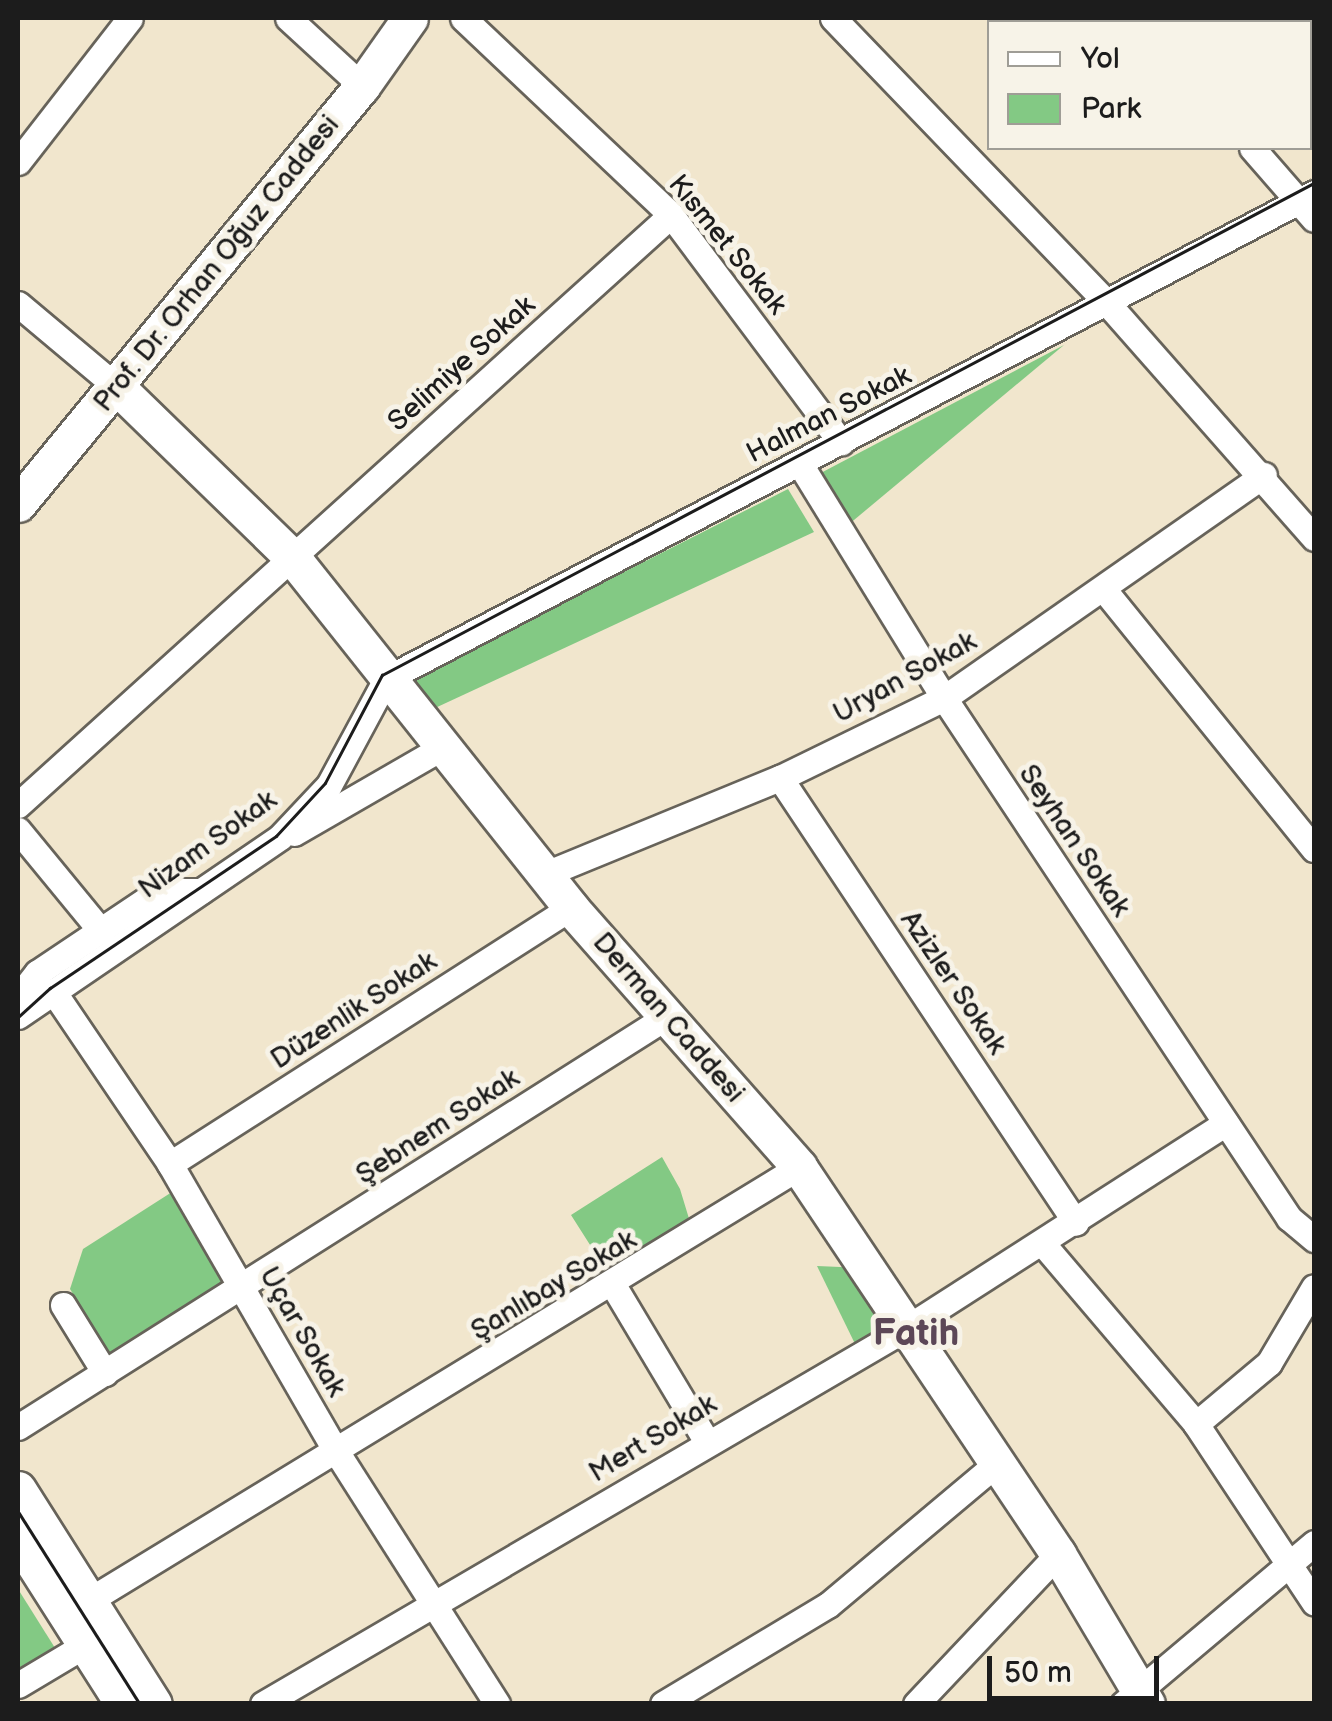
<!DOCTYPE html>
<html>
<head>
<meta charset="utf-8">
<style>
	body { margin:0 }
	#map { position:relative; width:1332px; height:1721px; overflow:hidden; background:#f1e6cd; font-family:"Balsamiq Sans",sans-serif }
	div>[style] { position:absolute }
	.green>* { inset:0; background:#83c984 }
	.roads { filter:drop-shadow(2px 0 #67635a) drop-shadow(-2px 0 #67635a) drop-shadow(0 2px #67635a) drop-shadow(0 -2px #67635a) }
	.minor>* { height:25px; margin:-12.5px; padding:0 12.5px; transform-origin:12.5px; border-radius:12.5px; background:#fff }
	.secondary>* { height:35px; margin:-17.5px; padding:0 17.5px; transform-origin:17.5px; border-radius:17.5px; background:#fff }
	.tram>* { height:2.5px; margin:-1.25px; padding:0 1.25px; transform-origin:1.25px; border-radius:1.25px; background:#1c1c1c }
	span { translate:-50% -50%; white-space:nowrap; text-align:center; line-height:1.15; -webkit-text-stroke:10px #f7f3e8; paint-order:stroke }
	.street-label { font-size:28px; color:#1c1c1c }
	.district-label { font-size:38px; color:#5c4757; font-weight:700 }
	.frame { position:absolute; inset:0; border:20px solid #1c1c1c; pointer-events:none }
	.legend { position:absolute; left:987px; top:20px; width:325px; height:130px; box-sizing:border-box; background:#f7f3e8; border:2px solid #9f9d96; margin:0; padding:12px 18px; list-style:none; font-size:30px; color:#1c1c1c }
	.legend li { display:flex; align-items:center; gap:20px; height:50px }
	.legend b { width:50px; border:2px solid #9f9d96 }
	.scale { position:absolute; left:987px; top:1656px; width:172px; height:45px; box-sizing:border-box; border:5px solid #1c1c1c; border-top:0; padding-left:12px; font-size:30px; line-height:35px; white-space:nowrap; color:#1c1c1c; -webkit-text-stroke:8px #f7f3e8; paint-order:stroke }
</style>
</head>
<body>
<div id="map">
	<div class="green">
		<i style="clip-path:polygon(1064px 345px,848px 525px,817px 475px)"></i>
		<i style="clip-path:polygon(788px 489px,814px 532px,420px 715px,409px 683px,414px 678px)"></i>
		<i style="clip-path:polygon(662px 1157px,680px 1189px,694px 1235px,643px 1267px,627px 1242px,599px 1259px,571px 1215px)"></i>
		<i style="clip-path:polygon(172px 1192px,234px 1295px,117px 1366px,70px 1289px,83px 1249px)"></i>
		<i style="clip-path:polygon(817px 1266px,864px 1268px,905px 1329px,859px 1352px)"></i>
		<i style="clip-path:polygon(18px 1589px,55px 1648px,18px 1671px)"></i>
	</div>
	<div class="roads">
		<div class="minor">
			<i style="left:288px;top:18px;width:100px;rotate:42.6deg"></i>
			<i style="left:463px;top:18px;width:286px;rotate:43.4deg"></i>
			<i style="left:671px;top:215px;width:284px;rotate:53.2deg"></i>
			<i style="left:833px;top:18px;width:397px;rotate:46.1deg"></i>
			<i style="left:1108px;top:304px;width:312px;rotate:48.6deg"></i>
			<i style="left:1138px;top:18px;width:6px;rotate:45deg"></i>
			<i style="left:1252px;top:148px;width:94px;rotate:48.9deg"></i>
			<i style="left:18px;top:162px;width:182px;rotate:-52.1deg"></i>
			<i style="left:18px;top:304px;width:131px;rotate:40deg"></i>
			<i style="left:800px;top:464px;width:275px;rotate:58.4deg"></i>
			<i style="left:944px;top:698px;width:624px;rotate:56.44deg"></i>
			<i style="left:1289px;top:1218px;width:33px;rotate:40deg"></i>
			<i style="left:1105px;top:591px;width:332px;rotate:51deg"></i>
			<i style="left:780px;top:778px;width:534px;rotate:56.37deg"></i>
			<i style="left:18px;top:805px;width:880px;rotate:-42.1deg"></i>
			<i style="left:18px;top:830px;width:131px;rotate:50.6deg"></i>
			<i style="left:294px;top:833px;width:170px;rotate:-30deg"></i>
			<i style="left:543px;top:875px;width:256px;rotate:-22.3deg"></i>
			<i style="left:780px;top:778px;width:182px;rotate:-26deg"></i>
			<i style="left:944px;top:698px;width:390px;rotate:-34.9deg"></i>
			<i style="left:53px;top:991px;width:209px;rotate:55.9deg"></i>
			<i style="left:170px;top:1164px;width:332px;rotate:60deg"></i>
			<i style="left:336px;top:1451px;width:300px;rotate:57.5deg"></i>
			<i style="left:18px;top:997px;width:31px;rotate:-52deg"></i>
			<i style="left:37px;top:973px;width:147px;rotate:-33.9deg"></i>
			<i style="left:159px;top:891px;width:42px"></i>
			<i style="left:18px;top:1016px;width:317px;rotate:-34.3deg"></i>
			<i style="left:280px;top:837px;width:71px;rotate:-46.7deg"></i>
			<i style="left:329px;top:785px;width:120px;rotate:-61.7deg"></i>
			<i style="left:386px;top:679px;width:1048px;rotate:-27.64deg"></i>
			<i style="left:170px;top:1164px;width:476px;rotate:-32.6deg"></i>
			<i style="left:1043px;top:1244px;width:236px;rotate:49.6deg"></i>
			<i style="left:1196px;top:1424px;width:214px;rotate:56.5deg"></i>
			<i style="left:613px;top:1285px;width:183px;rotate:59.1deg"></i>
			<i style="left:63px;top:1305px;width:80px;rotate:58.3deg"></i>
			<i style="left:1196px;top:1424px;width:95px;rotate:-39.9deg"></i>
			<i style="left:1269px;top:1363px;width:88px;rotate:-59.4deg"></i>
			<i style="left:18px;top:1427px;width:767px;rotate:-32.32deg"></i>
			<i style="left:88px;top:1601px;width:833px;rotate:-31.4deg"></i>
			<i style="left:18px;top:1685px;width:78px;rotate:-30.8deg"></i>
			<i style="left:263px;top:1704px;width:743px;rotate:-30.29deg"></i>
			<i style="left:905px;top:1329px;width:381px;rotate:-32.7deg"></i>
			<i style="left:663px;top:1704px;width:192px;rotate:-31deg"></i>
			<i style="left:828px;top:1605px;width:219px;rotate:-40deg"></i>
			<i style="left:916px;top:1704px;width:207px;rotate:-46.6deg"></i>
			<i style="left:1123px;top:1704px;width:250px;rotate:-40.1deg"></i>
		</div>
		<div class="secondary">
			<i style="left:118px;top:388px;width:244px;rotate:44.2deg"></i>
			<i style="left:293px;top:558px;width:447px;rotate:51.5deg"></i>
			<i style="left:571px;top:908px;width:345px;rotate:48.6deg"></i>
			<i style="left:799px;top:1167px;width:466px;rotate:56.2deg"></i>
			<i style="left:1058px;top:1554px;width:174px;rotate:59.3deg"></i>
			<i style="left:18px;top:504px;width:541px;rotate:-50.55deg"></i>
			<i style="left:362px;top:86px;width:83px;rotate:-54.8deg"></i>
			<i style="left:18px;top:1489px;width:254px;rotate:57.7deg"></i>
			<i style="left:18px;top:1539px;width:196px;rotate:57.5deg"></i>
		</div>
	</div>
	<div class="tram">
		<i style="left:18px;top:1017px;width:43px;rotate:-42.2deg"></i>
		<i style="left:50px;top:988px;width:272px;rotate:-33.9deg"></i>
		<i style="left:276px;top:836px;width:72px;rotate:-47.2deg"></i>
		<i style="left:325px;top:783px;width:122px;rotate:-62.2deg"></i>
		<i style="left:382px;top:675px;width:1054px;rotate:-27.83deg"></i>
		<i style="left:18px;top:1511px;width:228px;rotate:57.7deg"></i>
	</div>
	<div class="street-label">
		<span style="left:727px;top:245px;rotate:51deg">Kısmet Sokak</span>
		<span style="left:217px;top:264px;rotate:-51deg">Prof. Dr. Orhan Oğuz Caddesi</span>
		<span style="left:462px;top:364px;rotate:-42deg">Selimiye Sokak</span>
		<span style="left:829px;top:415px;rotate:-27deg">Halman Sokak</span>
		<span style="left:905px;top:678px;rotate:-29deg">Uryan Sokak</span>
		<span style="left:1074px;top:841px;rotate:56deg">Seyhan Sokak</span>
		<span style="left:208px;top:845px;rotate:-36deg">Nizam Sokak</span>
		<span style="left:953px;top:983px;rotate:56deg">Azizler Sokak</span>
		<span style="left:354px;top:1011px;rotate:-33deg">Düzenlik Sokak</span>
		<span style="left:668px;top:1018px;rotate:49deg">Derman Caddesi</span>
		<span style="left:438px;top:1127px;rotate:-33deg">Şebnem Sokak</span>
		<span style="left:554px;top:1286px;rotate:-31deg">Şanlıbay Sokak</span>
		<span style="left:302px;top:1332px;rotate:60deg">Uçar Sokak</span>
		<span style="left:653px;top:1439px;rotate:-31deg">Mert Sokak</span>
	</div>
	<div class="district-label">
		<span style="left:916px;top:1334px">Fatih</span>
	</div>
	<div class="frame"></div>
	<ul class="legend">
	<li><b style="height:12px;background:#fff"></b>Yol</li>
	<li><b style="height:28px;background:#83c984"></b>Park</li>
	</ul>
	<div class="scale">50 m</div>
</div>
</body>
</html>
